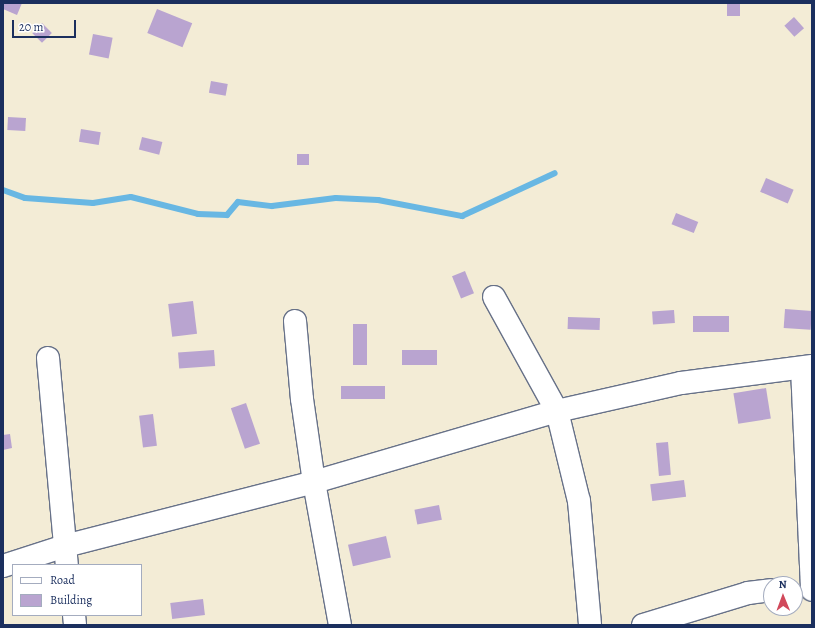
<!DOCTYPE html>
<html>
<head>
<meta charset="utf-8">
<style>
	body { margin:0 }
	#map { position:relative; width:815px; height:628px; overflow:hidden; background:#f3ecd6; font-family:Alegreya,serif }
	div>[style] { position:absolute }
	.stream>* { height:6px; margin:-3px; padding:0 3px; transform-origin:3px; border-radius:3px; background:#68b7e3 }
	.building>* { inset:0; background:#b9a4d0; transform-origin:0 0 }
	.roads { filter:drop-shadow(1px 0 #677188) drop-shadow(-1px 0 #677188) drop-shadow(0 1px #677188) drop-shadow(0 -1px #677188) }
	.minor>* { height:22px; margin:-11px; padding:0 11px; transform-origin:11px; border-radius:11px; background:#fff }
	span { translate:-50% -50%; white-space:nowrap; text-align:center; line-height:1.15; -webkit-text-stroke:3px #fff; paint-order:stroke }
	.frame { position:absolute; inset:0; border:4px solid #1b2f5e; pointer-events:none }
	.legend { position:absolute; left:12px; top:564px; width:130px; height:52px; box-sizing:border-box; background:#fff; border:1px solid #a4acbf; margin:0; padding:5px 7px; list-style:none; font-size:12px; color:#1b2f5e }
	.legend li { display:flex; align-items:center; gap:8px; height:20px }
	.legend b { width:20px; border:1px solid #a4acbf }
	.north { position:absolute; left:763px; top:576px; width:40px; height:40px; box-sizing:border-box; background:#fff; border:1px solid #a4acbf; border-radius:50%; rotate:359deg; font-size:11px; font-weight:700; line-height:16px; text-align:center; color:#1b2f5e }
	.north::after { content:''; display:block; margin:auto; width:14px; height:18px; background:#d1495b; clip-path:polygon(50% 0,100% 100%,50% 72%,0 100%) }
	.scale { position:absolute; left:12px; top:20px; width:64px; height:18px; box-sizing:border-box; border:2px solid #1b2f5e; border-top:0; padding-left:5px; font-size:12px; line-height:14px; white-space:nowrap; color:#1b2f5e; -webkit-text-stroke:3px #fff; paint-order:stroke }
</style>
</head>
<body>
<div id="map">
	<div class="stream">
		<i style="left:3px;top:190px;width:23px;rotate:20deg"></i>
		<i style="left:25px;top:198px;width:68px;rotate:4.2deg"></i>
		<i style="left:93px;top:203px;width:38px;rotate:-9deg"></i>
		<i style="left:131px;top:197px;width:69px;rotate:14.2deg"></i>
		<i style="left:198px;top:214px;width:29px;rotate:2deg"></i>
		<i style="left:227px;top:215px;width:17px;rotate:-50deg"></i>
		<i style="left:238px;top:202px;width:34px;rotate:7deg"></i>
		<i style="left:272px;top:206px;width:64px;rotate:-7.1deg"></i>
		<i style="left:336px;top:198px;width:42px;rotate:2.7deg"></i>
		<i style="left:378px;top:200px;width:86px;rotate:10.8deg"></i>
		<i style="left:462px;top:216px;width:102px;rotate:-24.8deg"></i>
	</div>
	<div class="building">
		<i style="clip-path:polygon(3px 3px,22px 3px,17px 15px,3px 9px)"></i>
		<i style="left:727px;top:3px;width:13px;height:13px"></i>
		<i style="left:157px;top:9px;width:38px;height:26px;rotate:22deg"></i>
		<i style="left:794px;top:17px;width:15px;height:13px;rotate:48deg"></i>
		<i style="left:42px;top:23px;width:14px;height:14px;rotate:45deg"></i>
		<i style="left:93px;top:34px;width:20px;height:21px;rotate:11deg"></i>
		<i style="left:211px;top:81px;width:17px;height:12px;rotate:10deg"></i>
		<i style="left:8px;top:117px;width:18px;height:13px;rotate:3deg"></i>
		<i style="left:81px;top:129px;width:20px;height:13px;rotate:9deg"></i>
		<i style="left:142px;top:137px;width:21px;height:13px;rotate:14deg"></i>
		<i style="left:297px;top:154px;width:12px;height:11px"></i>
		<i style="left:766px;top:178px;width:30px;height:15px;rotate:23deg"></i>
		<i style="left:676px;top:213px;width:24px;height:12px;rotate:22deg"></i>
		<i style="left:465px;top:271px;width:24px;height:14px;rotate:68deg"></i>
		<i style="left:193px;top:301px;width:33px;height:25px;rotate:83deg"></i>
		<i style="left:785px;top:309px;width:27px;height:19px;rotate:4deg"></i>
		<i style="left:674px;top:310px;width:13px;height:22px;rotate:86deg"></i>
		<i style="left:693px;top:316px;width:36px;height:16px"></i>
		<i style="left:568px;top:317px;width:32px;height:12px;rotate:2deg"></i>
		<i style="left:353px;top:324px;width:14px;height:41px"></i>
		<i style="left:214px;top:350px;width:16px;height:36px;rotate:86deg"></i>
		<i style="left:402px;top:350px;width:35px;height:15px"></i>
		<i style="left:341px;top:386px;width:44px;height:13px"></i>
		<i style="left:766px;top:388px;width:31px;height:33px;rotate:81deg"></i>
		<i style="left:246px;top:403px;width:43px;height:16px;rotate:71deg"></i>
		<i style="left:153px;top:414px;width:32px;height:14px;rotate:83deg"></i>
		<i style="clip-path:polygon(10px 434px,12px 448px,3px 450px,3px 435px)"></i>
		<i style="left:668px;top:442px;width:33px;height:12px;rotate:85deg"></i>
		<i style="left:684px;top:480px;width:17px;height:34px;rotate:83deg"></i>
		<i style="left:439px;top:505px;width:15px;height:25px;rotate:79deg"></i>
		<i style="left:386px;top:536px;width:22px;height:39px;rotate:77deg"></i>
		<i style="left:203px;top:599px;width:16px;height:33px;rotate:83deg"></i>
	</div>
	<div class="roads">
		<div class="minor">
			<i style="left:494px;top:297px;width:130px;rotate:61.1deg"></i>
			<i style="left:557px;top:411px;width:93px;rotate:76.3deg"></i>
			<i style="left:579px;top:501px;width:124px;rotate:84.9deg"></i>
			<i style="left:295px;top:321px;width:78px;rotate:84.9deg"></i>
			<i style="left:302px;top:399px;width:84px;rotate:81.8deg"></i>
			<i style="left:314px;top:482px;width:145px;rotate:79.7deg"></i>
			<i style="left:48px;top:358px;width:208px;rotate:84.8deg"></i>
			<i style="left:802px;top:368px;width:222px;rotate:87.4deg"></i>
			<i style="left:3px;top:566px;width:65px;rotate:-17.9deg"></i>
			<i style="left:65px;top:546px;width:257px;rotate:-14.4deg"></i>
			<i style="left:314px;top:482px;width:253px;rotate:-16.3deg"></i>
			<i style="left:557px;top:411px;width:127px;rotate:-12.7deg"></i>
			<i style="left:681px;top:383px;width:132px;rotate:-7.4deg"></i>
			<i style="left:74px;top:615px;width:10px;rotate:84deg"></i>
			<i style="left:643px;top:625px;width:110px;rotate:-16.9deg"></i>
			<i style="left:748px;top:593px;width:23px;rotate:-7deg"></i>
		</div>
	</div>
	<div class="frame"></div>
	<ul class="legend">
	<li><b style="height:5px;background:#fff"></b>Road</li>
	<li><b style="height:11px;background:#b9a4d0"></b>Building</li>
	</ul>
	<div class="north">N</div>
	<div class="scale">20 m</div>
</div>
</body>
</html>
